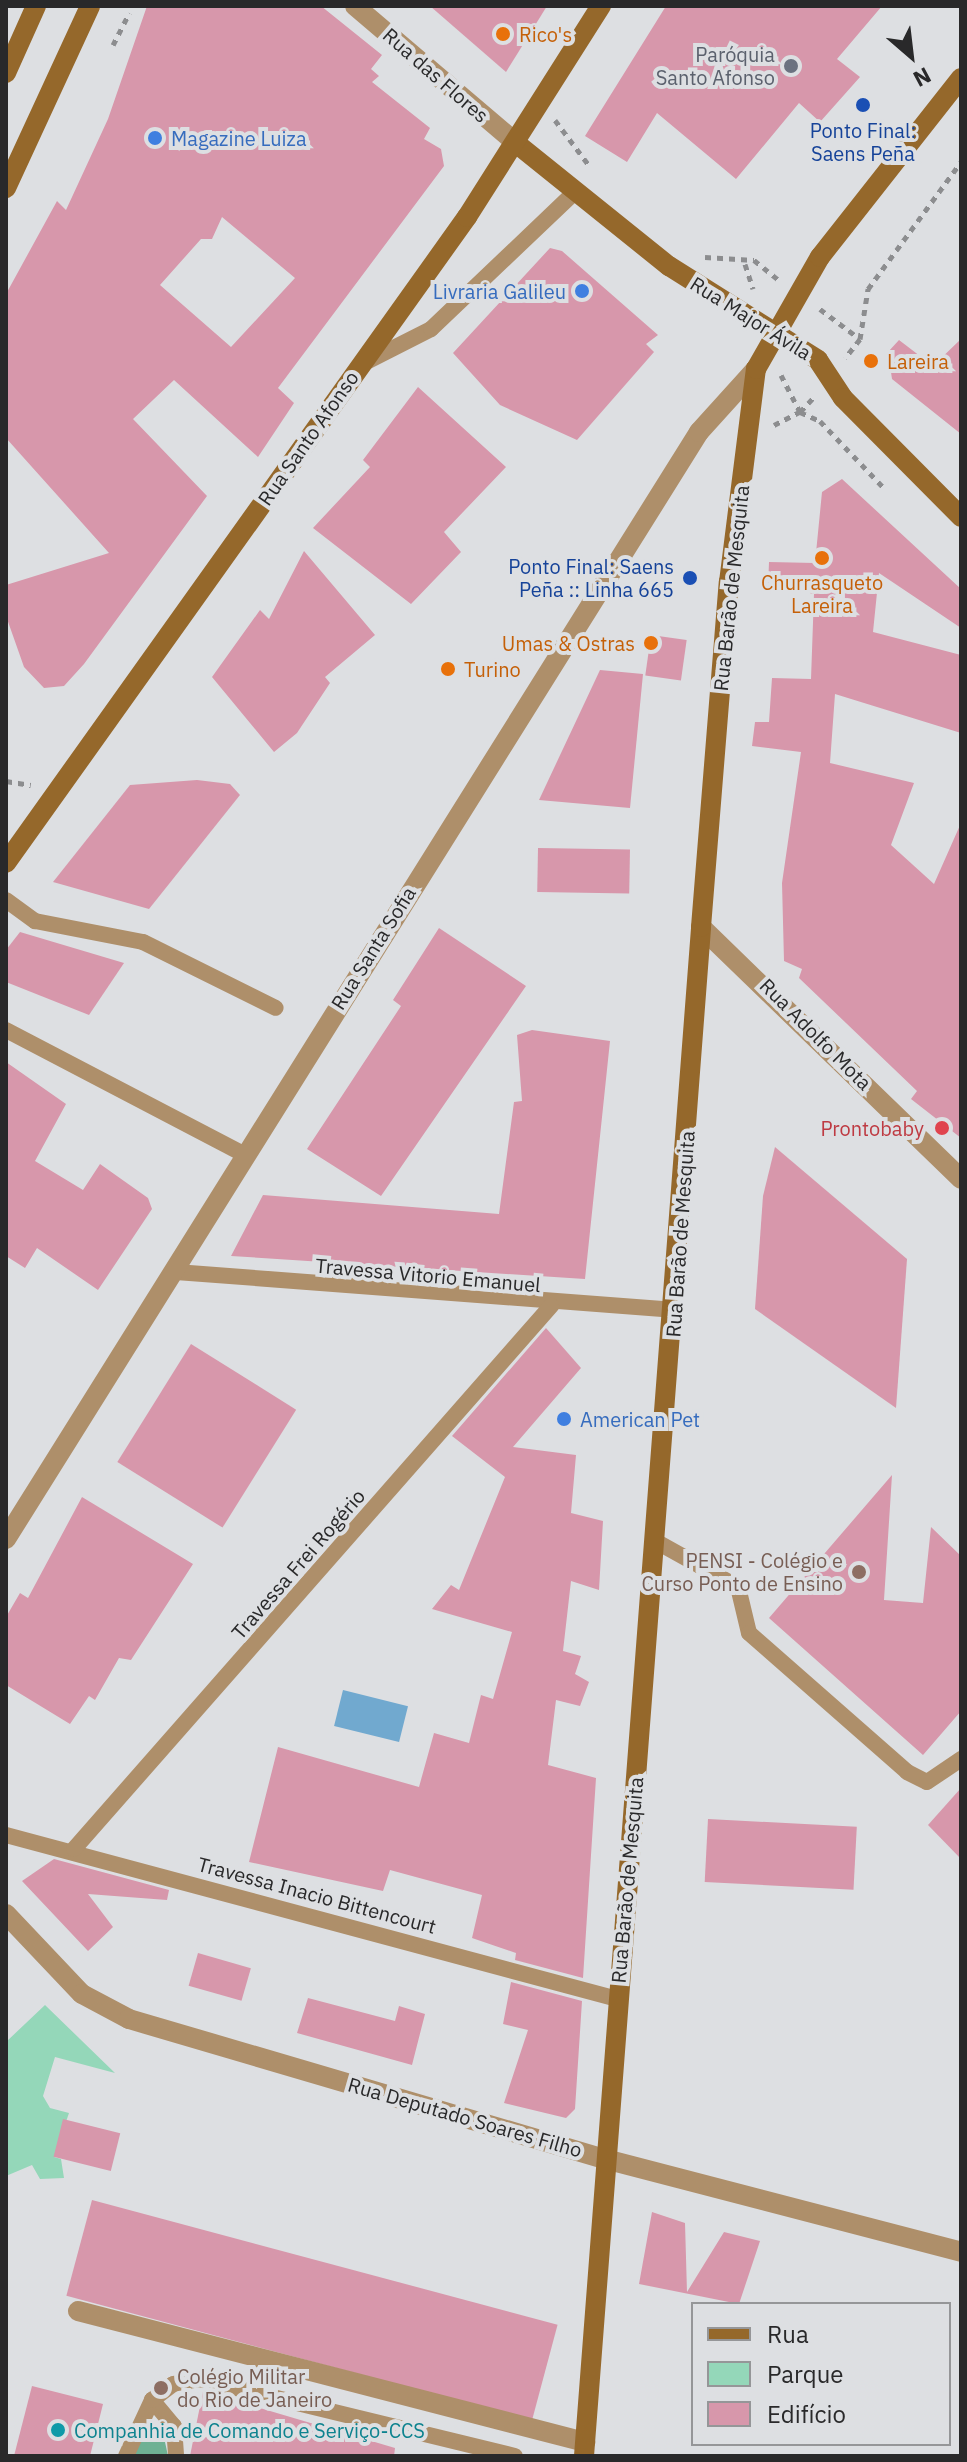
<!DOCTYPE html>
<html>
<head>
<meta charset="utf-8">
<style>
	body { margin:0 }
	#map { position:relative; width:967px; height:2462px; overflow:hidden; background:#dddfe2; font-family:"IBM Plex Sans",sans-serif }
	div>[style] { position:absolute }
	.green>* { inset:0; background:#94d7b9 }
	.forest>* { inset:0; background:#6fb194 }
	.water>* { inset:0; background:#71a9cf; transform-origin:0 0 }
	.building>* { inset:0; background:#d797ab; transform-origin:0 0 }
	.path>* { height:5px; margin-top:-2.5px; transform-origin:0; background:repeating-linear-gradient(90deg,#8c8d8f 0 6px,transparent 0 12px) }
	.lane>* { height:16px; margin:-8px; padding:0 8px; transform-origin:8px; border-radius:8px; background:#ae8f6a }
	.street>* { height:20px; margin:-10px; padding:0 10px; transform-origin:10px; border-radius:10px; background:#ae8f6a }
	.secondary>* { height:20px; margin:-10px; padding:0 10px; transform-origin:10px; border-radius:10px; background:#95682b }
	.dots>* { width:22px; height:22px; translate:-50% -50%; box-sizing:border-box; border:4px solid #dddfe2; border-radius:50% }
	span { translate:-50% -50%; white-space:nowrap; text-align:center; line-height:1.15; -webkit-text-stroke:8px #dddfe2; paint-order:stroke }
	.food-label { font-size:20px; color:#c56008 }
	.left { translate:0 -50%; text-align:left }
	.right { translate:-100% -50%; text-align:right }
	.worship-label { font-size:20px; color:#5b616d }
	.street-label { font-size:20px; color:#29292a }
	.transit-label { font-size:20px; color:#164399 }
	.shop-label { font-size:20px; color:#366cbe }
	.health-label { font-size:20px; color:#be3a42 }
	.education-label { font-size:20px; color:#785e54 }
	.culture-label { font-size:20px; color:#0d838f }
	.frame { position:absolute; inset:0; border:8px solid #29292a; pointer-events:none }
	.legend { position:absolute; left:691px; top:2302px; width:260px; height:144px; box-sizing:border-box; background:#dddfe2; border:2px solid #959698; margin:0; padding:10px 14px; list-style:none; font-size:24px; color:#29292a }
	.legend li { display:flex; align-items:center; gap:16px; height:40px }
	.legend b { width:40px; border:2px solid #959698 }
	.north { position:absolute; left:871px; top:16px; width:80px; height:80px; -webkit-text-stroke:6px #dddfe2; paint-order:stroke; rotate:152deg; font-size:22px; font-weight:700; line-height:32px; text-align:center; color:#29292a }
	.north::after { content:''; display:block; margin:auto; width:28px; height:36px; background:#29292a; clip-path:polygon(50% 0,100% 100%,50% 72%,0 100%) }
</style>
</head>
<body>
<div id="map">
	<div class="green">
		<i style="clip-path:polygon(45px 2005px,115px 2073px,55px 2057px,43px 2096px,50px 2108px,69px 2113px,54px 2157px,61px 2159px,64px 2178px,40px 2179px,32px 2165px,6px 2176px,6px 2042px)"></i>
	</div>
	<div class="forest">
		<i style="clip-path:polygon(125px 2437px,165px 2442px,168px 2456px,123px 2456px)"></i>
	</div>
	<div class="water">
		<i style="left:343px;top:1690px;width:67px;height:37px;rotate:14deg"></i>
	</div>
	<div class="building">
		<i style="clip-path:polygon(evenodd,147px 6px,321px 6px,382px 55px,371px 69px,379px 76px,372px 82px,430px 128px,424px 139px,441px 149px,444px 166px,278px 388px,294px 403px,258px 457px,174px 380px,133px 419px,207px 496px,84px 664px,64px 686px,44px 688px,24px 667px,6px 616px,6px 585px,109px 553px,6px 438px,6px 294px,57px 201px,66px 210px,108px 119px,147px 6px,222px 217px,295px 278px,231px 347px,160px 285px,201px 239px,212px 239px,222px 217px)"></i>
		<i style="clip-path:polygon(430px 6px,547px 6px,506px 72px)"></i>
		<i style="clip-path:polygon(666px 6px,882px 6px,837px 59px,860px 77px,820px 122px,799px 103px,736px 179px,657px 113px,627px 162px,585px 136px)"></i>
		<i style="clip-path:polygon(550px 248px,562px 251px,658px 335px,646px 344px,654px 352px,577px 440px,500px 405px,453px 353px)"></i>
		<i style="clip-path:polygon(961px 339px,961px 434px,892px 379px,888px 352px,899px 340px,933px 366px)"></i>
		<i style="clip-path:polygon(418px 387px,506px 467px,444px 532px,461px 552px,411px 604px,313px 528px,370px 467px,363px 460px)"></i>
		<i style="clip-path:polygon(842px 479px,961px 589px,961px 628px,879px 573px,873px 632px,961px 655px,961px 733px,835px 694px,830px 763px,914px 783px,891px 845px,934px 884px,961px 823px,961px 1138px,911px 1099px,917px 1091px,799px 978px,802px 969px,784px 961px,782px 883px,801px 752px,752px 746px,755px 722px,769px 722px,772px 678px,811px 679px,814px 594px,768px 588px,769px 562px,815px 563px,822px 492px)"></i>
		<i style="clip-path:polygon(304px 551px,375px 635px,325px 677px,330px 683px,297px 733px,274px 752px,212px 677px,260px 610px,269px 619px)"></i>
		<i style="left:651px;top:635px;width:36px;height:41px;rotate:8deg"></i>
		<i style="clip-path:polygon(600px 670px,643px 674px,630px 808px,539px 800px)"></i>
		<i style="clip-path:polygon(197px 780px,230px 784px,240px 795px,149px 909px,53px 882px,130px 785px)"></i>
		<i style="left:538px;top:848px;width:92px;height:44px;rotate:1deg"></i>
		<i style="clip-path:polygon(439px 928px,526px 986px,381px 1196px,307px 1149px,401px 1006px,393px 1000px)"></i>
		<i style="clip-path:polygon(20px 932px,124px 963px,89px 1015px,6px 982px,6px 950px)"></i>
		<i style="clip-path:polygon(532px 1030px,610px 1041px,585px 1279px,231px 1256px,263px 1195px,499px 1214px,514px 1102px,522px 1101px,517px 1035px)"></i>
		<i style="clip-path:polygon(6px 1062px,66px 1104px,35px 1161px,83px 1190px,100px 1164px,148px 1198px,152px 1209px,98px 1290px,37px 1248px,25px 1268px,6px 1256px)"></i>
		<i style="clip-path:polygon(775px 1147px,907px 1259px,896px 1408px,755px 1309px,763px 1196px)"></i>
		<i style="clip-path:polygon(546px 1328px,581px 1368px,513px 1447px,576px 1455px,571px 1513px,603px 1521px,599px 1590px,571px 1581px,563px 1651px,581px 1656px,575px 1674px,589px 1682px,580px 1706px,556px 1700px,548px 1765px,596px 1778px,583px 1978px,515px 1960px,516px 1953px,472px 1938px,482px 1895px,390px 1870px,383px 1891px,249px 1862px,278px 1747px,419px 1787px,434px 1733px,469px 1743px,481px 1695px,493px 1699px,512px 1632px,432px 1609px,451px 1585px,459px 1590px,505px 1477px,452px 1436px)"></i>
		<i style="left:191px;top:1344px;width:124px;height:139px;rotate:32deg"></i>
		<i style="clip-path:polygon(892px 1475px,884px 1600px,923px 1603px,931px 1527px,961px 1556px,961px 1711px,923px 1755px,769px 1618px)"></i>
		<i style="clip-path:polygon(82px 1497px,193px 1564px,131px 1660px,119px 1658px,95px 1700px,89px 1696px,70px 1724px,6px 1685px,6px 1617px,20px 1593px,28px 1598px)"></i>
		<i style="clip-path:polygon(961px 1788px,961px 1859px,928px 1825px)"></i>
		<i style="left:708px;top:1819px;width:149px;height:63px;rotate:3deg"></i>
		<i style="clip-path:polygon(54px 1859px,169px 1890px,167px 1900px,88px 1894px,113px 1927px,88px 1951px,22px 1881px)"></i>
		<i style="left:198px;top:1953px;width:55px;height:34px;rotate:16deg"></i>
		<i style="clip-path:polygon(511px 1982px,582px 2001px,575px 2109px,566px 2118px,504px 2103px,528px 2030px,503px 2024px)"></i>
		<i style="clip-path:polygon(308px 1998px,395px 2021px,399px 2006px,425px 2014px,412px 2065px,297px 2033px)"></i>
		<i style="left:63px;top:2119px;width:59px;height:39px;rotate:14deg"></i>
		<i style="left:92px;top:2200px;width:482px;height:99px;rotate:15deg"></i>
		<i style="clip-path:polygon(652px 2212px,685px 2223px,687px 2292px,724px 2232px,760px 2241px,739px 2304px,639px 2284px)"></i>
		<i style="clip-path:polygon(32px 2386px,103px 2404px,90px 2456px,14px 2456px)"></i>
		<i style="clip-path:polygon(203px 2391px,395px 2448px,394px 2456px,190px 2456px)"></i>
	</div>
	<div class="path">
		<i style="left:113px;top:45px;width:36px;rotate:-63deg"></i>
		<i style="left:555px;top:120px;width:55px;rotate:53.1deg"></i>
		<i style="left:705px;top:257px;width:49px;rotate:3.5deg"></i>
		<i style="left:754px;top:260px;width:32px;rotate:39deg"></i>
		<i style="left:745px;top:264px;width:26px;rotate:72deg"></i>
		<i style="left:820px;top:309px;width:50px;rotate:36.9deg"></i>
		<i style="left:860px;top:339px;width:24px;rotate:128deg"></i>
		<i style="left:860px;top:339px;width:51px;rotate:-80.9deg"></i>
		<i style="left:868px;top:289px;width:157px;rotate:-53.8deg"></i>
		<i style="left:781px;top:375px;width:42px;rotate:62.8deg"></i>
		<i style="left:800px;top:412px;width:21px;rotate:-47deg"></i>
		<i style="left:774px;top:425px;width:29px;rotate:-27deg"></i>
		<i style="left:800px;top:412px;width:22px;rotate:24deg"></i>
		<i style="left:820px;top:421px;width:94px;rotate:46.3deg"></i>
		<i style="left:6px;top:781px;width:25px;rotate:9deg"></i>
	</div>
	<div class="lane">
		<i style="left:364px;top:363px;width:75px;rotate:-26.9deg"></i>
		<i style="left:431px;top:329px;width:197px;rotate:-43.6deg"></i>
		<i style="left:6px;top:900px;width:36px;rotate:36deg"></i>
		<i style="left:35px;top:921px;width:110px;rotate:11deg"></i>
		<i style="left:143px;top:942px;width:148px;rotate:26.4deg"></i>
		<i style="left:6px;top:1030px;width:267px;rotate:27.6deg"></i>
		<i style="left:176px;top:1272px;width:501px;rotate:4.35deg"></i>
		<i style="left:657px;top:1542px;width:93px;rotate:29.1deg"></i>
		<i style="left:738px;top:1587px;width:47px;rotate:76.6deg"></i>
		<i style="left:749px;top:1633px;width:210px;rotate:41.3deg"></i>
		<i style="left:907px;top:1772px;width:22px;rotate:27deg"></i>
		<i style="left:927px;top:1782px;width:41px;rotate:-34.1deg"></i>
		<i style="left:6px;top:1835px;width:633px;rotate:15.02deg"></i>
		<i style="left:74px;top:1849px;width:723px;rotate:-48.7deg"></i>
		<i style="left:152px;top:2400px;width:34px;rotate:50deg"></i>
		<i style="left:174px;top:2426px;width:30px;rotate:86deg"></i>
		<i style="left:126px;top:2456px;width:62px;rotate:-65.1deg"></i>
		<i style="left:152px;top:2400px;width:26px;rotate:-37deg"></i>
		<i style="left:173px;top:2384px;width:26px;rotate:-11deg"></i>
		<i style="left:199px;top:2379px;width:325px;rotate:13.7deg"></i>
	</div>
	<div class="street">
		<i style="left:355px;top:6px;width:213px;rotate:40.4deg"></i>
		<i style="left:701px;top:927px;width:362px;rotate:44.1deg"></i>
		<i style="left:6px;top:1539px;width:1306px;rotate:-57.95deg"></i>
		<i style="left:699px;top:432px;width:85px;rotate:-47.9deg"></i>
		<i style="left:6px;top:1914px;width:110px;rotate:46.5deg"></i>
		<i style="left:82px;top:1994px;width:53px;rotate:28deg"></i>
		<i style="left:129px;top:2019px;width:496px;rotate:16.4deg"></i>
		<i style="left:605px;top:2159px;width:368px;rotate:14.6deg"></i>
		<i style="left:78px;top:2311px;width:524px;rotate:14.49deg"></i>
	</div>
	<div class="secondary">
		<i style="left:6px;top:73px;width:73px;rotate:-65.9deg"></i>
		<i style="left:517px;top:144px;width:195px;rotate:38.8deg"></i>
		<i style="left:669px;top:266px;width:176px;rotate:32.2deg"></i>
		<i style="left:818px;top:360px;width:45px;rotate:56.7deg"></i>
		<i style="left:843px;top:398px;width:168px;rotate:45.2deg"></i>
		<i style="left:6px;top:188px;width:200px;rotate:-65.2deg"></i>
		<i style="left:6px;top:863px;width:794px;rotate:-54.49deg"></i>
		<i style="left:467px;top:217px;width:250px;rotate:-57.6deg"></i>
		<i style="left:584px;top:2456px;width:1533px;rotate:-85.62deg"></i>
		<i style="left:701px;top:927px;width:346px;rotate:-85.4deg"></i>
		<i style="left:729px;top:582px;width:215px;rotate:-82.8deg"></i>
		<i style="left:756px;top:369px;width:129px;rotate:-60.3deg"></i>
		<i style="left:820px;top:257px;width:228px;rotate:-51.8deg"></i>
	</div>
	<div class="dots">
		<i style="left:503px;top:34px;background:#e8710a"></i>
		<i style="left:791px;top:66px;background:#6b7280"></i>
		<i style="left:863px;top:105px;background:#1a4fb4"></i>
		<i style="left:155px;top:138px;background:#3f7fe0"></i>
		<i style="left:582px;top:291px;background:#3f7fe0"></i>
		<i style="left:871px;top:361px;background:#e8710a"></i>
		<i style="left:822px;top:558px;background:#e8710a"></i>
		<i style="left:690px;top:578px;background:#1a4fb4"></i>
		<i style="left:651px;top:643px;background:#e8710a"></i>
		<i style="left:448px;top:669px;background:#e8710a"></i>
		<i style="left:942px;top:1128px;background:#e0444e"></i>
		<i style="left:564px;top:1419px;background:#3f7fe0"></i>
		<i style="left:859px;top:1572px;background:#8d6e63"></i>
		<i style="left:161px;top:2388px;background:#8d6e63"></i>
		<i style="left:58px;top:2430px;background:#0f9aa8"></i>
	</div>
	<div class="food-label">
		<span class="left" style="left:519px;top:34px">Rico's</span>
		<span class="left" style="left:887px;top:361px">Lareira</span>
		<span style="left:822px;top:594px">Churrasqueto<br>Lareira</span>
		<span class="right" style="left:635px;top:643px">Umas &amp; Ostras</span>
		<span class="left" style="left:464px;top:669px">Turino</span>
	</div>
	<div class="worship-label">
		<span class="right" style="left:775px;top:66px">Paróquia<br>Santo Afonso</span>
	</div>
	<div class="street-label">
		<span style="left:436px;top:75px;rotate:41deg">Rua das Flores</span>
		<span style="left:751px;top:318px;rotate:32deg">Rua Major Ávila</span>
		<span style="left:308px;top:438px;rotate:-55deg">Rua Santo Afonso</span>
		<span style="left:731px;top:588px;rotate:-84deg">Rua Barão de Mesquita</span>
		<span style="left:373px;top:948px;rotate:-58deg">Rua Santa Sofia</span>
		<span style="left:816px;top:1034px;rotate:45deg">Rua Adolfo Mota</span>
		<span style="left:680px;top:1234px;rotate:-86deg">Rua Barão de Mesquita</span>
		<span style="left:428px;top:1275px;rotate:5deg">Travessa Vitorio Emanuel</span>
		<span style="left:298px;top:1564px;rotate:-49deg">Travessa Frei Rogério</span>
		<span style="left:627px;top:1880px;rotate:-85deg">Rua Barão de Mesquita</span>
		<span style="left:317px;top:1895px;rotate:15deg">Travessa Inacio Bittencourt</span>
		<span style="left:465px;top:2117px;rotate:16deg">Rua Deputado Soares Filho</span>
	</div>
	<div class="transit-label">
		<span style="left:863px;top:142px">Ponto Final:<br>Saens Peña</span>
		<span class="right" style="left:674px;top:578px">Ponto Final: Saens<br>Peña :: Linha 665</span>
	</div>
	<div class="shop-label">
		<span class="left" style="left:171px;top:138px">Magazine Luiza</span>
		<span class="right" style="left:566px;top:291px">Livraria Galileu</span>
		<span class="left" style="left:580px;top:1419px">American Pet</span>
	</div>
	<div class="health-label">
		<span class="right" style="left:924px;top:1128px">Prontobaby</span>
	</div>
	<div class="education-label">
		<span class="right" style="left:843px;top:1572px">PENSI - Colégio e<br>Curso Ponto de Ensino</span>
		<span class="left" style="left:177px;top:2388px">Colégio Militar<br>do Rio de Janeiro</span>
	</div>
	<div class="culture-label">
		<span class="left" style="left:74px;top:2430px">Companhia de Comando e Serviço-CCS</span>
	</div>
	<div class="frame"></div>
	<ul class="legend">
	<li><b style="height:10px;background:#95682b"></b>Rua</li>
	<li><b style="height:22px;background:#94d7b9"></b>Parque</li>
	<li><b style="height:22px;background:#d797ab"></b>Edifício</li>
	</ul>
	<div class="north">N</div>
</div>
</body>
</html>
